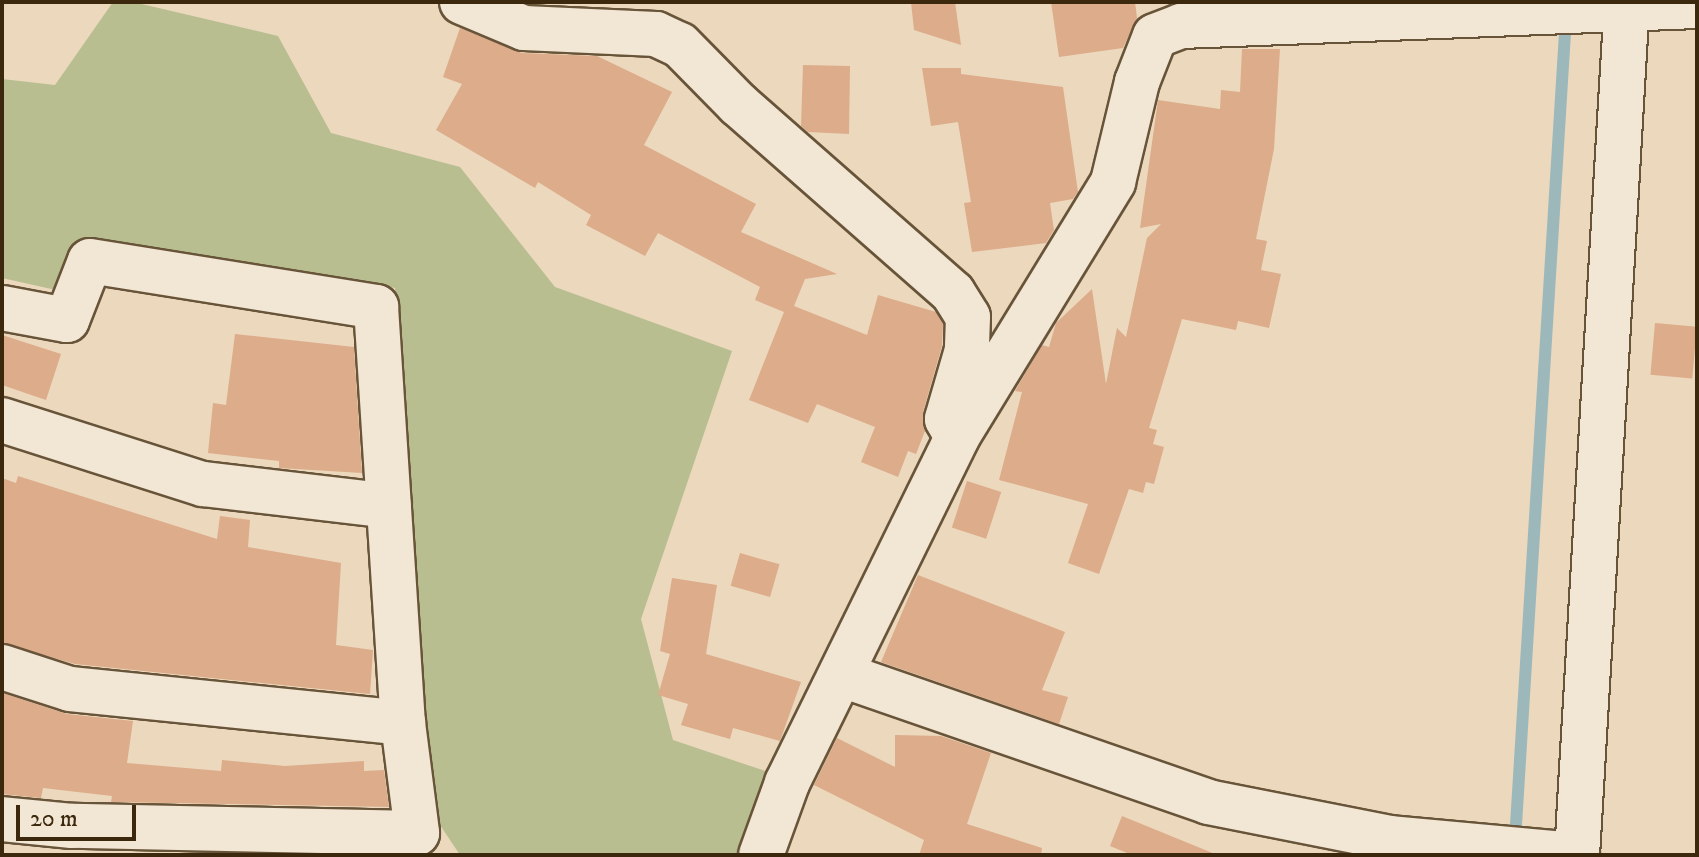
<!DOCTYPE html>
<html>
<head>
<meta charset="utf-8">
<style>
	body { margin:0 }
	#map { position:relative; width:1699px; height:857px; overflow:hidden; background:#ebd8bd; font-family:"IM FELL DW Pica",serif }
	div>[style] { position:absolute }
	.green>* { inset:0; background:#b8be90 }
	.stream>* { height:12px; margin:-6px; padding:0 6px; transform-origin:6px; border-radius:6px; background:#9cb8bb }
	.building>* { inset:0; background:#ddac8a; transform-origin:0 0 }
	.roads { filter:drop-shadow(2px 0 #685439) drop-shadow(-2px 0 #685439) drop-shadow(0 2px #685439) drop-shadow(0 -2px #685439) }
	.street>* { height:44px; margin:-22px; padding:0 22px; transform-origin:22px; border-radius:22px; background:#f2e6d4 }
	.secondary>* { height:44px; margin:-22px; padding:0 22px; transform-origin:22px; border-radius:22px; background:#f2e6d4 }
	span { translate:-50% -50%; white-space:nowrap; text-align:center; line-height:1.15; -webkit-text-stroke:8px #f2e6d4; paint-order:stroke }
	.frame { position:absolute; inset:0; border:4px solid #3c280d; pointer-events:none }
	.scale { position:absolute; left:16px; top:805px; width:120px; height:36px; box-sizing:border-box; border:4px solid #3c280d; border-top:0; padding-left:10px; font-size:24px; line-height:28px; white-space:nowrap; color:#3c280d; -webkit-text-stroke:6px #f2e6d4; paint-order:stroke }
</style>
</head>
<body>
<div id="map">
	<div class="green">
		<i style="clip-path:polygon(113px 2px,133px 2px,278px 36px,331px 133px,460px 167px,555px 287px,732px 351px,641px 619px,673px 740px,780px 776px,752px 855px,460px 855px,434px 816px,426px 787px,395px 288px,85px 239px,56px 290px,2px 278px,2px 79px,55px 85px)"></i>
	</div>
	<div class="stream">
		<i style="left:1515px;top:841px;width:826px;rotate:-86.46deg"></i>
	</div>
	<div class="building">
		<i style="clip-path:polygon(911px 2px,955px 2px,961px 45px,914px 30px)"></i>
		<i style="clip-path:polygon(1051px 2px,1135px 2px,1137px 18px,1123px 48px,1059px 57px)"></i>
		<i style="clip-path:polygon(460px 28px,522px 53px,597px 56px,672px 92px,644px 145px,756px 204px,741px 232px,837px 274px,805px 279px,794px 306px,867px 335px,878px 295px,936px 312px,943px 324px,942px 346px,923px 412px,925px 431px,916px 454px,908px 451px,898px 477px,861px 462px,875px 427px,817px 404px,808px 423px,749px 400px,784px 312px,755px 300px,760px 287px,658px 233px,645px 256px,586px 225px,591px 215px,538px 182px,535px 188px,436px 130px,462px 84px,443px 77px)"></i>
		<i style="clip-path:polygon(1242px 49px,1280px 49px,1274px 149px,1256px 239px,1267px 241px,1261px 270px,1281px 274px,1269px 328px,1238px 321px,1236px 330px,1182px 319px,1149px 428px,1157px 430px,1153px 444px,1164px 447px,1154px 484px,1146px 482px,1143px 493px,1129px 489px,1099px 574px,1068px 563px,1088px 504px,999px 480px,1022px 392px,1015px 391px,1042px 345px,1049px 347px,1056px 323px,1092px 289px,1106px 384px,1117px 328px,1126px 337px,1147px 238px,1161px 224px,1140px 228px,1158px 100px,1220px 109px,1221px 90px,1240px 92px)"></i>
		<i style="clip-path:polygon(803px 65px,850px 66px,849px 134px,808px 132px,801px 126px)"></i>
		<i style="clip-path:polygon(922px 68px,961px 68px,961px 74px,1063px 87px,1078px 192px,1073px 199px,1050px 203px,1054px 230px,1046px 243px,972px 252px,964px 203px,971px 202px,958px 122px,931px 126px)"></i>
		<i style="left:1655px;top:323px;width:42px;height:52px;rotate:5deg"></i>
		<i style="clip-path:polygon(235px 334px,354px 347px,362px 473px,279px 468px,279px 461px,208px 453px,213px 403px,226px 405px)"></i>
		<i style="clip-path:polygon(2px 335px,61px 354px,46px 400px,2px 385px)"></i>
		<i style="clip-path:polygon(18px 476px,217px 539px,220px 516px,250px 520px,248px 547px,341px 563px,336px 645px,373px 650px,370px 694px,75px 664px,2px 643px,2px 478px,16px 483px)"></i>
		<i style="left:967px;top:481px;width:36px;height:49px;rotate:18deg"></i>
		<i style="left:740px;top:553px;width:41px;height:34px;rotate:16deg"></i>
		<i style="clip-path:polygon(918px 575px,1065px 632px,1042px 690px,1068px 697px,1059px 724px,881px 662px)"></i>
		<i style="clip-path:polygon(672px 578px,717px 585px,706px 654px,801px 682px,780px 741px,733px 728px,730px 739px,681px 725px,688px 704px,658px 695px,670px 654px,660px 651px)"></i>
		<i style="clip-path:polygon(2px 693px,67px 714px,133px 721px,127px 763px,221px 771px,222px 760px,285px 766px,364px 761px,364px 771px,384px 770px,389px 807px,111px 802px,112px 796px,43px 788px,41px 798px,2px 794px)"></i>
		<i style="clip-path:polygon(895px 735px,941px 736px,991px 753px,967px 824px,1042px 848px,1041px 855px,919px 855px,924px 840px,814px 785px,837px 738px,895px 767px)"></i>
		<i style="clip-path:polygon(1122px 816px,1215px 854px,1215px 855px,1132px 855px,1110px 846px)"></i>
	</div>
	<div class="roads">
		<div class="street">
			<i style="left:462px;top:2px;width:67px;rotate:22.8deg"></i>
			<i style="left:524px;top:28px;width:132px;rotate:2.6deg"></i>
			<i style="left:656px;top:34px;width:26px;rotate:25deg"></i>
			<i style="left:680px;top:45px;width:83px;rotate:45.5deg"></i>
			<i style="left:738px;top:104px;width:286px;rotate:41.3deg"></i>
			<i style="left:953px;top:293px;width:28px;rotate:58deg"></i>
			<i style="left:968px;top:317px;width:33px;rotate:92deg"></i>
			<i style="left:967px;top:350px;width:72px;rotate:106.2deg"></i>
			<i style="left:947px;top:419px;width:10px;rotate:61deg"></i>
			<i style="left:2px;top:308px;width:66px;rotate:10.5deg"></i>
			<i style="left:67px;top:320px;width:63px;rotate:-68.7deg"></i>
			<i style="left:90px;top:261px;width:290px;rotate:9.1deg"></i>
			<i style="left:376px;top:307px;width:417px;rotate:86.3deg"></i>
			<i style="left:403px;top:723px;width:111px;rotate:82.7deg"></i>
			<i style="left:417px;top:833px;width:345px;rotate:-178.8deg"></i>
			<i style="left:72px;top:826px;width:70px;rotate:-174.3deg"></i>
			<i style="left:2px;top:420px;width:211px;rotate:17.7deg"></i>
			<i style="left:203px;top:484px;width:187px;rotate:6.7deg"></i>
			<i style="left:2px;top:667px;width:71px;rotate:17.9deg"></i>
			<i style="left:70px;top:689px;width:335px;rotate:5.8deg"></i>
			<i style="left:842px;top:675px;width:387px;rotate:19.1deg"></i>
			<i style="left:1208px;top:802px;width:185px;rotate:11.2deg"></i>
			<i style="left:1389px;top:838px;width:189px;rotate:5.2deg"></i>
			<i style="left:761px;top:855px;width:77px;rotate:-70.1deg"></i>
			<i style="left:787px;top:783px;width:386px;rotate:-63.8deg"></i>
			<i style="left:957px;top:437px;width:299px;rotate:-58.5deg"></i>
			<i style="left:1113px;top:182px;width:103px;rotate:-76.5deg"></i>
			<i style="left:1137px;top:82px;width:49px;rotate:-68.6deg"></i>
			<i style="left:1155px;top:36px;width:28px;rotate:-21deg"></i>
			<i style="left:1181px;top:26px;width:516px;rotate:-2.22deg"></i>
		</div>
		<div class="secondary">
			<i style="left:1577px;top:855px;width:854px;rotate:-86.65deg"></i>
		</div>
	</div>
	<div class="frame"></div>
	<div class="scale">20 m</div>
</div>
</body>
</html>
